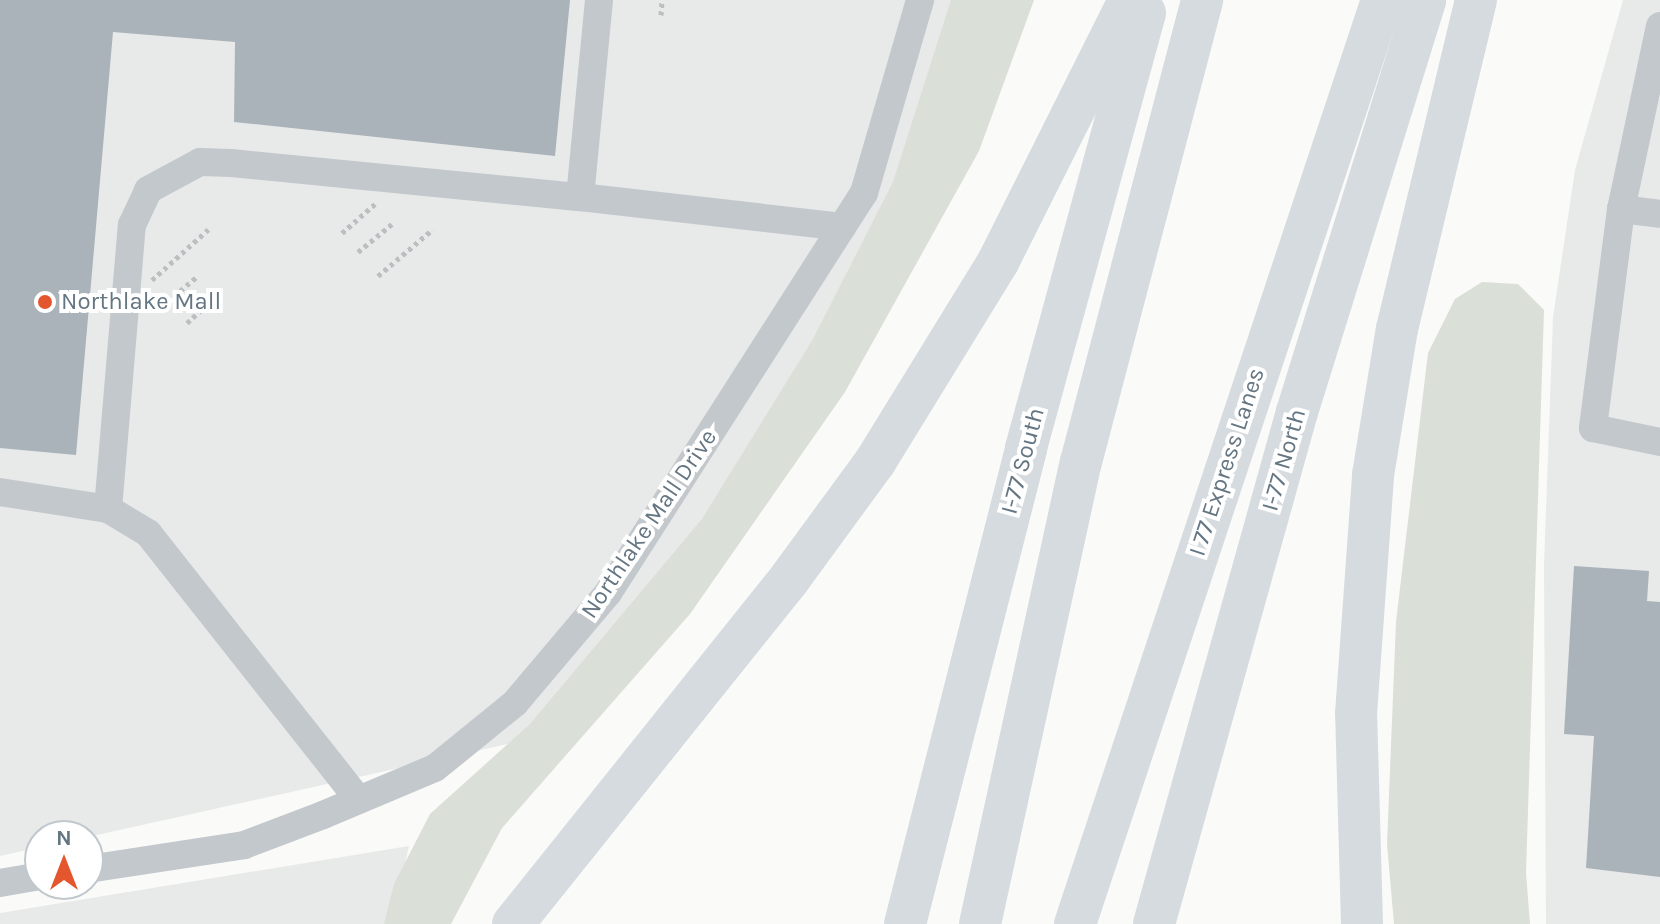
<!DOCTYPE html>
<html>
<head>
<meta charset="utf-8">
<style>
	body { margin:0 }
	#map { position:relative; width:1660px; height:924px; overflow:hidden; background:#fafaf8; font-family:Karla,sans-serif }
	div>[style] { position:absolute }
	.built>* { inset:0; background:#e8e9e9 }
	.green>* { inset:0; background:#dadfd7 }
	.building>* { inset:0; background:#aab3b9 }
	.path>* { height:5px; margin-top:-2.5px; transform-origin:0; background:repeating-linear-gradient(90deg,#bbbfc2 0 4px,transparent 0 8px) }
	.minor>* { height:28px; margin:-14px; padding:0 14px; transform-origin:14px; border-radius:14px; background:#c3c8cc }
	.highway>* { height:42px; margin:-21px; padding:0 21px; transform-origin:21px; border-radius:21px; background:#d6dbdf }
	.dots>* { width:22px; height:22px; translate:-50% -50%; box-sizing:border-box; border:4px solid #fff; border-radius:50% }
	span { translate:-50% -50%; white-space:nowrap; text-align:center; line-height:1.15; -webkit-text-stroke:8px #fff; paint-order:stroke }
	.poi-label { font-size:24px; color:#657683 }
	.left { translate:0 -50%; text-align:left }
	.street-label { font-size:24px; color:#657683 }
	.north { position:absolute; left:24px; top:820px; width:80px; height:80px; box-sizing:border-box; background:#fff; border:2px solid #c1c8cd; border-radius:50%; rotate:0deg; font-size:22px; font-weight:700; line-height:32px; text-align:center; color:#657683 }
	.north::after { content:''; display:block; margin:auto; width:28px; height:36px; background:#e4572e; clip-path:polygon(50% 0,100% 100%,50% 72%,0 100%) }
</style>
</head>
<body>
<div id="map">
	<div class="built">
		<i style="clip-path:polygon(0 0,971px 0,904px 214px,575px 729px,88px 837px,40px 836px,40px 847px,0 856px)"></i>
		<i style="clip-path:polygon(1623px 0,1660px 0,1660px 924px,1546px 924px,1544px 565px,1553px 317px,1575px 170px)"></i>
		<i style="clip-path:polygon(409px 846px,391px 924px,0 924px,0 913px)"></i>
	</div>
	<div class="green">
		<i style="clip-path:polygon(951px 0,1034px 0,979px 151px,845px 392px,690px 614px,502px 828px,451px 924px,384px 924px,394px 884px,430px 814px,530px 724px,702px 519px,813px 339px,893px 182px)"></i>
		<i style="clip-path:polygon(1482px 282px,1518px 284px,1544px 310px,1526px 873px,1530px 924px,1394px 924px,1387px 844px,1396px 622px,1428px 353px,1455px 299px)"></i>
	</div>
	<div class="building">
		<i style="clip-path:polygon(0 0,570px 0,555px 156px,234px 122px,235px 42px,113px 32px,76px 455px,0 448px)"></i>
		<i style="clip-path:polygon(1574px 566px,1649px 571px,1647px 601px,1660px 602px,1660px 877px,1586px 868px,1594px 736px,1564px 734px)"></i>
	</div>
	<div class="path">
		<i style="left:661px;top:15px;width:15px;rotate:-86deg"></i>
		<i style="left:342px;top:233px;width:44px;rotate:-41.3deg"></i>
		<i style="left:358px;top:252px;width:44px;rotate:-39.5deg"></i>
		<i style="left:378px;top:276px;width:72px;rotate:-40.5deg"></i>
		<i style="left:152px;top:280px;width:78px;rotate:-41.9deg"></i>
		<i style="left:168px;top:301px;width:39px;rotate:-40deg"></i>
		<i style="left:187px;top:323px;width:38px;rotate:-43deg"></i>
	</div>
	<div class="minor">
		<i style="left:599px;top:0;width:198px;rotate:95.5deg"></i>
		<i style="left:580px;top:197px;width:264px;rotate:6.5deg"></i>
		<i style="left:1660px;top:26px;width:187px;rotate:102deg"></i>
		<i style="left:1621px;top:209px;width:39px;rotate:7deg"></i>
		<i style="left:1621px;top:209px;width:221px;rotate:97.3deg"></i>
		<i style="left:1593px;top:428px;width:68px;rotate:11.8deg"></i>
		<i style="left:0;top:492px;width:109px;rotate:8.9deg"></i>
		<i style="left:108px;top:509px;width:47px;rotate:31deg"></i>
		<i style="left:148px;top:533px;width:340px;rotate:51.7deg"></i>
		<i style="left:108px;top:509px;width:285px;rotate:-85.2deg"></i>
		<i style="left:132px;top:225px;width:38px;rotate:-65deg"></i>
		<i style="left:148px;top:190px;width:59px;rotate:-28.3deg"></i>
		<i style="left:200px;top:162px;width:31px;rotate:2deg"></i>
		<i style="left:231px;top:163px;width:351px;rotate:5.6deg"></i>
		<i style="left:88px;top:869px;width:158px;rotate:-8.7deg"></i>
		<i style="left:244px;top:845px;width:85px;rotate:-20.8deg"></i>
		<i style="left:323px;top:815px;width:121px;rotate:-22.8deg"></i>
		<i style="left:435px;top:768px;width:103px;rotate:-39.1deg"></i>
		<i style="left:515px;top:703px;width:144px;rotate:-49.8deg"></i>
		<i style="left:608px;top:593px;width:475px;rotate:-57.4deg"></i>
		<i style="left:864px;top:193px;width:201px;rotate:-73.8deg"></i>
		<i style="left:0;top:883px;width:41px;rotate:-9.9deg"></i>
	</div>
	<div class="highway">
		<i style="left:513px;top:924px;width:443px;rotate:-51.3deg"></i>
		<i style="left:790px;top:578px;width:144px;rotate:-53.8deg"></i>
		<i style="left:875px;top:462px;width:235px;rotate:-58.4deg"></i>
		<i style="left:998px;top:262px;width:293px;rotate:-63.4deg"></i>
		<i style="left:905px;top:924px;width:491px;rotate:-75.7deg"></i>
		<i style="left:1026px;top:448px;width:451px;rotate:-74.7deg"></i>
		<i style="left:980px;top:924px;width:473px;rotate:-77.7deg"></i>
		<i style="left:1081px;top:462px;width:478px;rotate:-75.3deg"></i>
		<i style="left:1075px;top:924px;width:974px;rotate:-71.62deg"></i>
		<i style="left:1154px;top:924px;width:532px;rotate:-74.4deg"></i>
		<i style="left:1297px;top:412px;width:431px;rotate:-72.7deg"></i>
		<i style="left:1362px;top:924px;width:210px;rotate:-91.6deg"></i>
		<i style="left:1356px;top:714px;width:240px;rotate:-85.9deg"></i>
		<i style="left:1373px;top:475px;width:148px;rotate:-80.7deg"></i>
		<i style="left:1397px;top:329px;width:338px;rotate:-76.5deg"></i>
	</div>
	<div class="dots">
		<i style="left:45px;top:302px;background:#e4572e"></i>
	</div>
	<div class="poi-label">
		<span class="left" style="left:61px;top:302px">Northlake Mall</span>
	</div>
	<div class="street-label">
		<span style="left:1284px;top:460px;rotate:-74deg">I-77 North</span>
		<span style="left:1023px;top:461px;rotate:-75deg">I-77 South</span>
		<span style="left:1227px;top:462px;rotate:-72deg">I 77 Express Lanes</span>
		<span style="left:649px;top:524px;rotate:-56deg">Northlake Mall Drive</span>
	</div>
	<div class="north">N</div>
</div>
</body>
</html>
